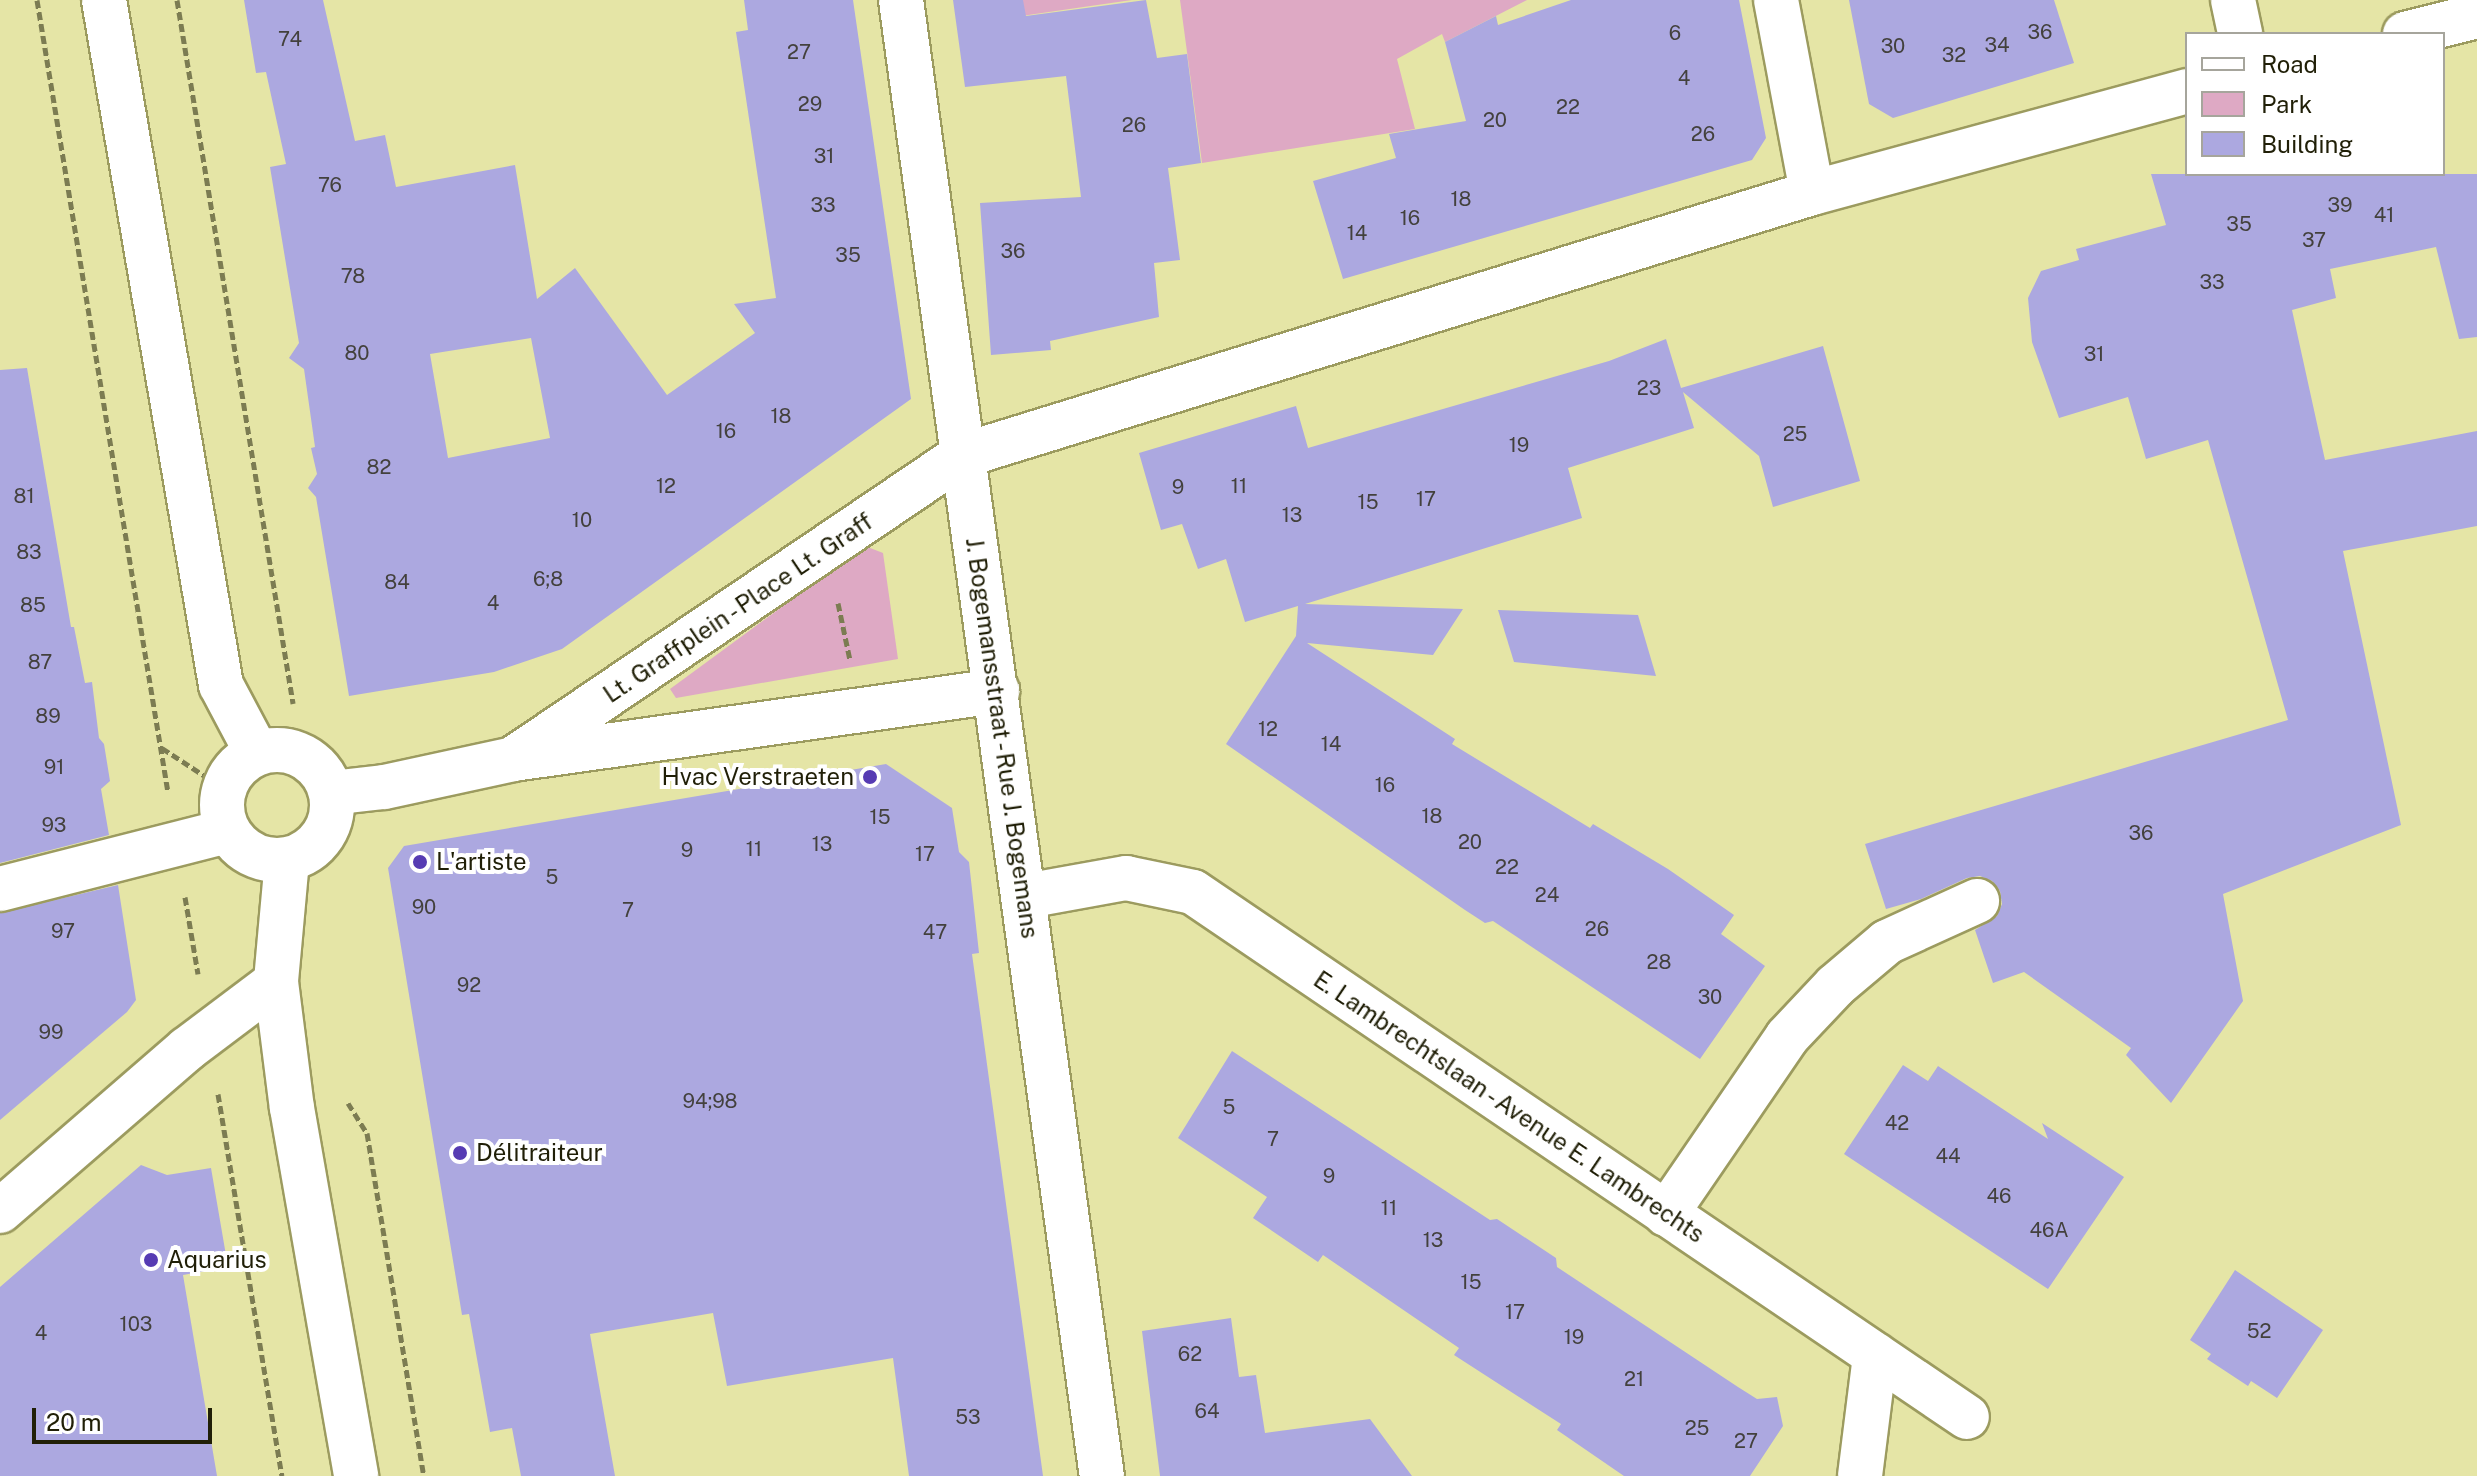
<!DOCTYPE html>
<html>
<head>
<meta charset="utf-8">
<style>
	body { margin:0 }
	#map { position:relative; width:2477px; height:1476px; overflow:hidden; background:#e5e5a6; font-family:"Public Sans",sans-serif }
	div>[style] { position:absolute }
	.green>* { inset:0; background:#dea9c4 }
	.building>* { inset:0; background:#aca8e0 }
	.path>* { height:5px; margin-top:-2.5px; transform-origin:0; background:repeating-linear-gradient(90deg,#7c7c52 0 8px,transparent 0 12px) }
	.roads { filter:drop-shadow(2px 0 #9c9b5f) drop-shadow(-2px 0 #9c9b5f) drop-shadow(0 2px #9c9b5f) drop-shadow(0 -2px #9c9b5f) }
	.minor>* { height:44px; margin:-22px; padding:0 22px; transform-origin:22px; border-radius:22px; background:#fff }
	.minor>.ring { margin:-22px; padding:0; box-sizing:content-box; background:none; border:44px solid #fff; border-radius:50% }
	.dots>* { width:22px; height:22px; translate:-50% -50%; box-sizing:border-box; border:4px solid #fff; border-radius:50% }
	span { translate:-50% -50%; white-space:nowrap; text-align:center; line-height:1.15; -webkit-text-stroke:8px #fff; paint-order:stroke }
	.number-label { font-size:20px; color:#43413d }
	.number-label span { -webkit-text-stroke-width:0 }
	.street-label { font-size:24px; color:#201f07 }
	.poi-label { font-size:24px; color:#201f07 }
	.right { translate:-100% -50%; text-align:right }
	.left { translate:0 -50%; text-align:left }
	.legend { position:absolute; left:2185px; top:32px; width:260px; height:144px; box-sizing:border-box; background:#fff; border:2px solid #a6a59c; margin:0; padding:10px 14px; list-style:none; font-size:24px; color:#201f07 }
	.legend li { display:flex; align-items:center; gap:16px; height:40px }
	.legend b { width:40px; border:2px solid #a6a59c }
	.scale { position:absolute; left:32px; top:1408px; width:180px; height:36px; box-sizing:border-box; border:4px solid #201f07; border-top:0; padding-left:10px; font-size:24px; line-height:28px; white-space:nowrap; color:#201f07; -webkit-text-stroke:6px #fff; paint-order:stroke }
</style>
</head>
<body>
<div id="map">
	<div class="green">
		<i style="clip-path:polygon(997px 0,1132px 0,1001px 19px)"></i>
		<i style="clip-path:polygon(1180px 0,1527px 0,1445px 42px,1442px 34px,1397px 59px,1415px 129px,1202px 163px)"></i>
		<i style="clip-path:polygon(865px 546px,883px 553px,898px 659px,676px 698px,670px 689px)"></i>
	</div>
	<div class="building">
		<i style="clip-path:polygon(evenodd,244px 0,323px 0,355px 141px,385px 135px,396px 187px,515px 165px,537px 299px,575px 268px,667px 395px,755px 333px,734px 304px,776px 298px,736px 32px,748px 30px,744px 0,853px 0,911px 399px,562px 649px,494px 672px,349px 696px,316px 497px,308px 488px,317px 474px,311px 448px,315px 447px,304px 369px,289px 358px,299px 343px,270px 167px,286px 164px,266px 72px,256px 73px,244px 0,531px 338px,550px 438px,448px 458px,430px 354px,531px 338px)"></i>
		<i style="clip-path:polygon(953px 0,1023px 0,1026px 16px,1146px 0,1157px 58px,1187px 54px,1201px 163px,1168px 168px,1180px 260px,1154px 263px,1159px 317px,1050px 341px,1051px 350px,991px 355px,980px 203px,1081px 197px,1066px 76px,965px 87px)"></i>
		<i style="clip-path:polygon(1571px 0,1739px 0,1766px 138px,1752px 160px,1343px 279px,1313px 181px,1396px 158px,1389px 134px,1466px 121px,1445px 42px,1496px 16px,1498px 25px)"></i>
		<i style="clip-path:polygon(1849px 0,2054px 0,2074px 63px,1893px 118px,1869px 104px)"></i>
		<i style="clip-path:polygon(2151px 174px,2477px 174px,2477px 337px,2459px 339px,2436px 247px,2330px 269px,2336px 298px,2292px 310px,2325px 460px,2477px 431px,2477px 526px,2343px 551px,2401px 825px,2223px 894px,2243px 1001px,2171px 1103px,2126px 1055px,2131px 1048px,2024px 972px,1993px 983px,1975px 930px,1997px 916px,2002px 904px,2000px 891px,1992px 881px,1980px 876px,1967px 878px,1921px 899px,1886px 909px,1865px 844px,2288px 720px,2208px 440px,2146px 459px,2128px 397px,2059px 418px,2032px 342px,2028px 298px,2041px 271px,2079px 260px,2076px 249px,2166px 225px)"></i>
		<i style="clip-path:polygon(1666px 339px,1681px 388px,1823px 346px,1860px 481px,1773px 507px,1759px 456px,1683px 392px,1694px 428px,1568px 468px,1582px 518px,1305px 604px,1463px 609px,1433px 655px,1307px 643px,1455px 739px,1452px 744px,1590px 828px,1593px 824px,1668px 869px,1734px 915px,1721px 934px,1765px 966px,1700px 1059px,1493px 921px,1485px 923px,1465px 910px,1226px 744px,1296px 636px,1298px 606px,1245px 622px,1226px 559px,1198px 569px,1182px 524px,1161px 530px,1139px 453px,1296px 406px,1308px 448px,1609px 361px)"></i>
		<i style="clip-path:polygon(27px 368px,71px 627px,74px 627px,85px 683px,92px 682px,99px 738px,104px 744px,110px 781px,101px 789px,109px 835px,0 863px,0 370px)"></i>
		<i style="clip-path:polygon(1498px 610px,1638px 615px,1656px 676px,1514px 662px)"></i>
		<i style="clip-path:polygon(886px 764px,952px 808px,959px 852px,969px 862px,979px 953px,972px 954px,1043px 1476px,909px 1476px,893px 1358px,727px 1386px,713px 1313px,590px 1334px,615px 1476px,521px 1476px,512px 1428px,490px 1432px,469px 1314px,462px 1315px,388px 868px,404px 846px)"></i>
		<i style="clip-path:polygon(118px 885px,136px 1000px,127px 1012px,0 1120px,0 913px)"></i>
		<i style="clip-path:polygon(1232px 1051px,1490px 1220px,1497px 1219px,1556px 1258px,1557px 1267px,1738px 1387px,1757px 1399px,1777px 1397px,1783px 1426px,1750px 1476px,1624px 1476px,1557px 1430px,1561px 1424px,1454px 1355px,1459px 1348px,1323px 1255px,1318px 1262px,1253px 1218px,1267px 1197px,1178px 1138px)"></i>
		<i style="clip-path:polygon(1903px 1065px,1928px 1081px,1938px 1066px,2048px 1139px,2042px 1123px,2124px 1177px,2048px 1289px,1844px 1154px)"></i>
		<i style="clip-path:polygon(141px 1165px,167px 1175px,211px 1168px,228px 1267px,183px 1275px,217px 1476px,0 1476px,0 1287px)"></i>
		<i style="clip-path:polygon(2235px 1270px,2323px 1330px,2277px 1398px,2251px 1381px,2248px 1386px,2207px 1359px,2211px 1354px,2190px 1340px)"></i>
		<i style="clip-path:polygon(1231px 1318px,1239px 1377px,1256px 1375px,1265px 1433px,1370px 1419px,1412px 1476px,1160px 1476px,1142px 1331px)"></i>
	</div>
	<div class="path">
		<i style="left:37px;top:0;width:803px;rotate:80.61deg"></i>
		<i style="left:177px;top:0;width:713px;rotate:80.63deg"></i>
		<i style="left:838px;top:603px;width:58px;rotate:78.1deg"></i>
		<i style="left:162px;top:748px;width:55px;rotate:33.1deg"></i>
		<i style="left:185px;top:897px;width:78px;rotate:80.4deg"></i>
		<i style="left:218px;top:1094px;width:387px;rotate:80.5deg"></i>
		<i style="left:348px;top:1103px;width:36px;rotate:58deg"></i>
		<i style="left:367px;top:1133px;width:348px;rotate:80.6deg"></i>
	</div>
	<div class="roads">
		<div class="minor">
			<i style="left:104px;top:0;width:695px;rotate:80.31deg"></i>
			<i style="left:221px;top:685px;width:77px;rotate:62.1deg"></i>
			<i style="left:901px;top:0;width:1490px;rotate:82.25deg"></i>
			<i style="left:1776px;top:0;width:196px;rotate:79.4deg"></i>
			<i style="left:2233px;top:0;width:35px;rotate:78deg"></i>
			<i style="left:2405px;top:34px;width:74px;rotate:-14deg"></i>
			<i class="ring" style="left:222px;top:750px;width:66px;height:66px"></i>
			<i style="left:513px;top:759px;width:541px;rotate:-34.07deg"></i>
			<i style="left:961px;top:456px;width:891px;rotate:-17.17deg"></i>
			<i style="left:1812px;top:193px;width:389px;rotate:-15.2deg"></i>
			<i style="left:331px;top:793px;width:53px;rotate:-6.5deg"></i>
			<i style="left:384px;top:787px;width:132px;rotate:-12.2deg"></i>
			<i style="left:513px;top:759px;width:489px;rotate:-8deg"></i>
			<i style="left:287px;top:860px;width:122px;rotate:95.2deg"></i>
			<i style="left:276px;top:982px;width:127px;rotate:82.8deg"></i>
			<i style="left:292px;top:1108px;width:374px;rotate:80.1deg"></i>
			<i style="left:0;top:889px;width:234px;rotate:-14.3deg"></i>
			<i style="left:1026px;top:896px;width:102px;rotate:-10.2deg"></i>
			<i style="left:1126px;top:878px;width:68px;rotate:11.8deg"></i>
			<i style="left:1193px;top:892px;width:935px;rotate:34.15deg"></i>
			<i style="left:0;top:1211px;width:247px;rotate:-40.9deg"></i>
			<i style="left:187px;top:1049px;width:111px;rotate:-37deg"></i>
			<i style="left:1666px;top:1214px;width:214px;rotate:-55.6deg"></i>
			<i style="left:1787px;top:1037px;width:70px;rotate:-46.7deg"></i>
			<i style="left:1835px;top:986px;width:68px;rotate:-40.2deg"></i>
			<i style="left:1887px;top:942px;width:99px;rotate:-24.5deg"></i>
			<i style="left:1860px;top:1476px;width:122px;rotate:-82.9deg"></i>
		</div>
	</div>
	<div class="dots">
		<i style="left:870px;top:777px;background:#563bb3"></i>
		<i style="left:420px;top:862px;background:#563bb3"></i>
		<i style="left:460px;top:1153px;background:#563bb3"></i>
		<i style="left:151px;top:1260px;background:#563bb3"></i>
	</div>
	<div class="number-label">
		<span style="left:2040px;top:32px">36</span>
		<span style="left:1675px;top:33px">6</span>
		<span style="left:290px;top:39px">74</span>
		<span style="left:1997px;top:45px">34</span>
		<span style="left:1893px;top:46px">30</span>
		<span style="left:799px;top:52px">27</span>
		<span style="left:1954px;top:55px">32</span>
		<span style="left:1684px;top:78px">4</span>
		<span style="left:810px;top:104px">29</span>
		<span style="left:1568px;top:107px">22</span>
		<span style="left:1495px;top:120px">20</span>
		<span style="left:1134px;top:125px">26</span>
		<span style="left:1703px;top:134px">26</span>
		<span style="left:824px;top:156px">31</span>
		<span style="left:330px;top:185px">76</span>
		<span style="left:1461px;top:199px">18</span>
		<span style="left:823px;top:205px">33</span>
		<span style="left:2340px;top:205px">39</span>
		<span style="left:2384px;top:215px">41</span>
		<span style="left:1410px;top:218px">16</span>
		<span style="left:2239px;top:224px">35</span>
		<span style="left:1357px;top:233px">14</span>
		<span style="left:2314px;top:240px">37</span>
		<span style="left:1013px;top:251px">36</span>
		<span style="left:848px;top:255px">35</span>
		<span style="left:353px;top:276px">78</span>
		<span style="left:2212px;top:282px">33</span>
		<span style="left:357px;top:353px">80</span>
		<span style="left:2094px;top:354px">31</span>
		<span style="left:1649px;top:388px">23</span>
		<span style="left:781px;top:416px">18</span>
		<span style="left:726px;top:431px">16</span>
		<span style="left:1795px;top:434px">25</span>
		<span style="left:1519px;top:445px">19</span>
		<span style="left:379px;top:467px">82</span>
		<span style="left:666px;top:486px">12</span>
		<span style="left:1239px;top:486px">11</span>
		<span style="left:1178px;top:487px">9</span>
		<span style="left:24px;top:496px">81</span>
		<span style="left:1426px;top:499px">17</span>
		<span style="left:1368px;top:502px">15</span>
		<span style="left:1292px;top:515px">13</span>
		<span style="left:582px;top:520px">10</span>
		<span style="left:29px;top:552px">83</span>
		<span style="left:548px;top:579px">6;8</span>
		<span style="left:397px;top:582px">84</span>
		<span style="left:493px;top:603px">4</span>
		<span style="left:33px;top:605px">85</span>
		<span style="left:40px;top:662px">87</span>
		<span style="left:48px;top:716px">89</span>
		<span style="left:1268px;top:729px">12</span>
		<span style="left:1331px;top:744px">14</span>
		<span style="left:54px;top:767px">91</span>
		<span style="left:1385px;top:785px">16</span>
		<span style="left:1432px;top:816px">18</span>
		<span style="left:880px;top:817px">15</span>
		<span style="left:54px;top:825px">93</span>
		<span style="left:2141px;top:833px">36</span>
		<span style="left:1470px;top:842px">20</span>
		<span style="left:822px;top:844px">13</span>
		<span style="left:754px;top:849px">11</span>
		<span style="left:687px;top:850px">9</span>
		<span style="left:925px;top:854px">17</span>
		<span style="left:1507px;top:867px">22</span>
		<span style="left:552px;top:877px">5</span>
		<span style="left:1547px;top:895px">24</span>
		<span style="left:424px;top:907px">90</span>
		<span style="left:628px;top:910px">7</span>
		<span style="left:1597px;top:929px">26</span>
		<span style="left:63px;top:931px">97</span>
		<span style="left:935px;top:932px">47</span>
		<span style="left:1659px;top:962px">28</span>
		<span style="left:469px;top:985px">92</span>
		<span style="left:1710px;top:997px">30</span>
		<span style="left:51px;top:1032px">99</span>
		<span style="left:710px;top:1101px">94;98</span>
		<span style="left:1229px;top:1107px">5</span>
		<span style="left:1897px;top:1123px">42</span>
		<span style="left:1273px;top:1139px">7</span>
		<span style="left:1948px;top:1156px">44</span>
		<span style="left:1329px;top:1176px">9</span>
		<span style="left:1999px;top:1196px">46</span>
		<span style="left:1389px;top:1208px">11</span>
		<span style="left:2049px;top:1230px">46A</span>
		<span style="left:1433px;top:1240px">13</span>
		<span style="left:1471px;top:1282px">15</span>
		<span style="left:1515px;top:1312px">17</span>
		<span style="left:136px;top:1324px">103</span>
		<span style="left:2259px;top:1331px">52</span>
		<span style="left:41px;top:1333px">4</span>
		<span style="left:1574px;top:1337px">19</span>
		<span style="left:1190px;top:1354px">62</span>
		<span style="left:1634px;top:1379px">21</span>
		<span style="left:1207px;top:1411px">64</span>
		<span style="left:968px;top:1417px">53</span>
		<span style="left:1697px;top:1428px">25</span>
		<span style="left:1746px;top:1441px">27</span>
	</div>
	<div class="street-label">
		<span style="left:738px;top:608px;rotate:-34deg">Lt. Graffplein - Place Lt. Graff</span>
		<span style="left:1002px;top:738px;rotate:82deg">J. Bogemansstraat - Rue J. Bogemans</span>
		<span style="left:1509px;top:1107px;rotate:34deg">E. Lambrechtslaan - Avenue E. Lambrechts</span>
	</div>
	<div class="poi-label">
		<span class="right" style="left:854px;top:777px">Hvac Verstraeten</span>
		<span class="left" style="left:436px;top:862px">L'artiste</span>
		<span class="left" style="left:476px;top:1153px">Délitraiteur</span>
		<span class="left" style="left:167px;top:1260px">Aquarius</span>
	</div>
	<ul class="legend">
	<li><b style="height:10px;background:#fff"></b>Road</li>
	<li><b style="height:22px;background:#dea9c4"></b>Park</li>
	<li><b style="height:22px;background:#aca8e0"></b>Building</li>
	</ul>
	<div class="scale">20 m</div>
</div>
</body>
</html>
